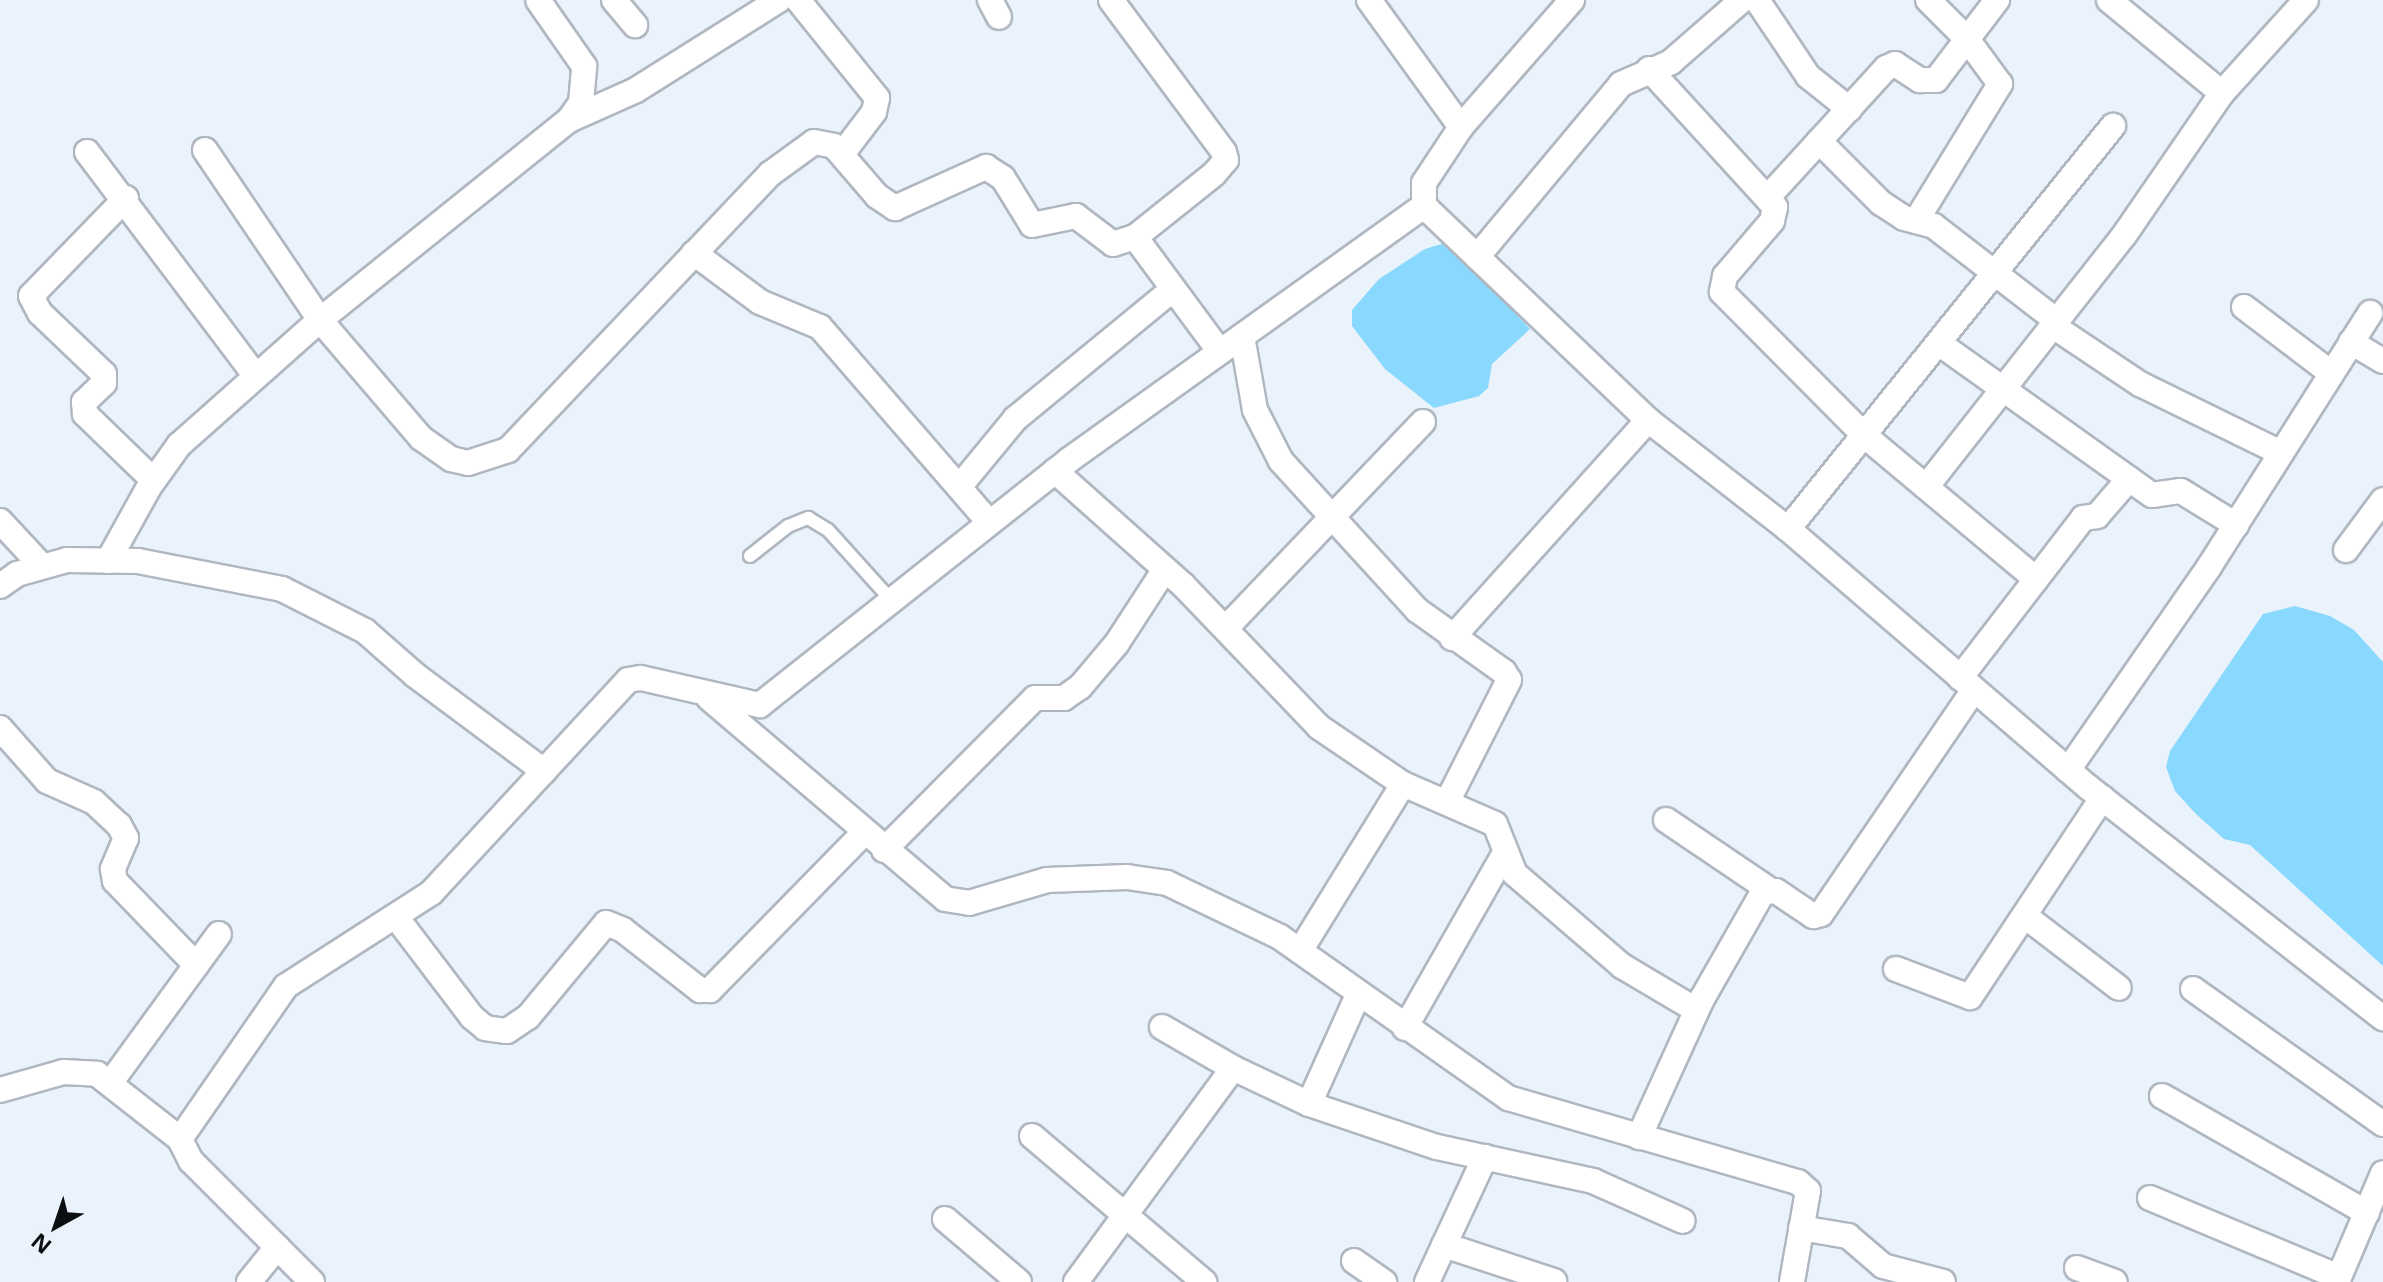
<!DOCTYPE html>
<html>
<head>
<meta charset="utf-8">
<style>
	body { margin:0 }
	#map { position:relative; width:2383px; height:1282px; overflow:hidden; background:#eaf2fb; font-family:"Noto Sans",sans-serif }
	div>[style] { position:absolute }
	.water>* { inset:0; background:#89d8fe }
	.roads { filter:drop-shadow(2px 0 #b0b7c1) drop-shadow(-2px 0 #b0b7c1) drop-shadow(0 2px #b0b7c1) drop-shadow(0 -2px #b0b7c1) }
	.service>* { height:12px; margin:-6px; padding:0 6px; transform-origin:6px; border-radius:6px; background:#fff }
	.minor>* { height:24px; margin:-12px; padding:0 12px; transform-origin:12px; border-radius:12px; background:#fff }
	span { translate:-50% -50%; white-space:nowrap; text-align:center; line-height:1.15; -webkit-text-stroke:7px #eaf2fb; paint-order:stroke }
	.north { position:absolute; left:16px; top:1186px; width:80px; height:80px; -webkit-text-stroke:6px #eaf2fb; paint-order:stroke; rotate:220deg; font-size:22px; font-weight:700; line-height:32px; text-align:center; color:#0b0e11 }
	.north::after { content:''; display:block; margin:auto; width:28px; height:36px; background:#0b0e11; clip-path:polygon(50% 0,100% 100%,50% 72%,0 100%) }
</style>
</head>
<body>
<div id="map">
	<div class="water">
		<i style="clip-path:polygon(1448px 242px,1530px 329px,1492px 364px,1488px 388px,1479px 396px,1434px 408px,1385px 369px,1352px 326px,1352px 310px,1379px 279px,1425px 249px)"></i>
		<i style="clip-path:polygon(2295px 606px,2330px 616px,2354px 630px,2383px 662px,2383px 966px,2250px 845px,2224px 839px,2196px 814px,2175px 791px,2166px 767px,2170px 751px,2263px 614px)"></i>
	</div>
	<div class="roads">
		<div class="service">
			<i style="left:750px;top:556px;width:48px;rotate:-38.3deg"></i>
			<i style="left:788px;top:526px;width:22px;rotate:-22deg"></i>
			<i style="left:808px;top:518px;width:23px;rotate:31deg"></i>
			<i style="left:828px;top:530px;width:94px;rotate:48deg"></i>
		</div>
		<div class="minor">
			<i style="left:614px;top:0;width:33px;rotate:50deg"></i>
			<i style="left:798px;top:0;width:126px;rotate:51.1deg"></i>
			<i style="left:877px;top:98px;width:14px;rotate:102deg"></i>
			<i style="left:874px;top:112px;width:53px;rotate:127.3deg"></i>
			<i style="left:990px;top:0;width:19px;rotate:62deg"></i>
			<i style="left:1111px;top:0;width:189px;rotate:53.4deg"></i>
			<i style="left:1224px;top:152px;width:8px;rotate:76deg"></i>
			<i style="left:1226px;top:160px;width:18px;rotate:131deg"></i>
			<i style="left:1214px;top:174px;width:101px;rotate:141.4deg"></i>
			<i style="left:1135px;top:237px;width:143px;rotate:53.5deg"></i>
			<i style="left:1369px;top:0;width:157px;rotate:54.1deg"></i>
			<i style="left:1572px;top:0;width:169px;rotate:131.2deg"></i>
			<i style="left:1461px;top:127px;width:67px;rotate:123.5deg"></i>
			<i style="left:1424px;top:183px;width:23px;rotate:90deg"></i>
			<i style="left:1424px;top:206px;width:310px;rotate:43.7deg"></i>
			<i style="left:1648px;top:420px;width:177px;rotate:37.9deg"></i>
			<i style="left:1788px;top:529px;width:396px;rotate:40.7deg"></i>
			<i style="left:2088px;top:787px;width:375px;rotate:38.1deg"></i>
			<i style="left:1757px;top:0;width:92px;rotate:56.1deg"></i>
			<i style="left:1808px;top:76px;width:53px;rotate:38.8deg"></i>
			<i style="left:2109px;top:0;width:146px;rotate:39.5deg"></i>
			<i style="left:1649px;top:69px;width:187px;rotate:47.6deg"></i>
			<i style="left:1775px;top:207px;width:14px;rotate:102deg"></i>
			<i style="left:1772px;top:221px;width:72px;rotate:130.5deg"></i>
			<i style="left:1725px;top:276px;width:16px;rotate:101deg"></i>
			<i style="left:1722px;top:292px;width:203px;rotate:45.2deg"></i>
			<i style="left:1865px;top:436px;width:223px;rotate:39.9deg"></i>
			<i style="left:569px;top:120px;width:73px;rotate:-24.1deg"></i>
			<i style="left:636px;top:90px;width:169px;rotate:-32.2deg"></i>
			<i style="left:1819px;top:141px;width:88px;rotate:45deg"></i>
			<i style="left:1881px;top:203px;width:27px;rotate:33deg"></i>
			<i style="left:1904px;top:218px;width:31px;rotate:15deg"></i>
			<i style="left:1934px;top:226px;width:155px;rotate:37.7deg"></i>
			<i style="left:205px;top:150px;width:205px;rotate:55.9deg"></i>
			<i style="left:320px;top:320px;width:155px;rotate:49.4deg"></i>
			<i style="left:421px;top:438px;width:37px;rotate:35deg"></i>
			<i style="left:451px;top:459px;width:17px;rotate:13deg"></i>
			<i style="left:468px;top:463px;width:42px;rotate:-18deg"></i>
			<i style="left:508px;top:450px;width:381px;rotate:-46.5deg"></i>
			<i style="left:770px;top:174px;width:54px;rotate:-36deg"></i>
			<i style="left:814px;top:142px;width:20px;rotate:11deg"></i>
			<i style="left:834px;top:146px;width:66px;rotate:49.3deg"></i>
			<i style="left:877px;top:196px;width:22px;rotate:34deg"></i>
			<i style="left:895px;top:208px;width:100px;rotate:-24.3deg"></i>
			<i style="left:986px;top:167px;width:20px;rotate:33deg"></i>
			<i style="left:1003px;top:178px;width:55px;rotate:58.3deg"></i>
			<i style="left:1032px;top:225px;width:45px;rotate:-11.6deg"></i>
			<i style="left:1076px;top:216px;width:46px;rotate:37.1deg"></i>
			<i style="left:1113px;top:244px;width:23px;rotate:-18deg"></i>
			<i style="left:87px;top:152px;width:281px;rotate:53deg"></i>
			<i style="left:1768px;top:197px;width:175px;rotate:-47.5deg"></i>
			<i style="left:1886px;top:68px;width:10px;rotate:-24deg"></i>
			<i style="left:1895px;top:64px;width:30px;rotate:33deg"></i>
			<i style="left:1920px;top:80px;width:16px"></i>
			<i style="left:1936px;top:80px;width:101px;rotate:-52.7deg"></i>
			<i style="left:126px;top:198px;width:136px;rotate:134.1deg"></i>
			<i style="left:31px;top:296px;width:19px;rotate:62deg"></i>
			<i style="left:40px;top:313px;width:88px;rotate:43.6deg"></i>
			<i style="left:104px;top:374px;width:9px;rotate:90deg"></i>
			<i style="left:104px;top:383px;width:28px;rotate:136deg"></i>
			<i style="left:84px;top:402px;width:12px;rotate:85deg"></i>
			<i style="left:85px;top:414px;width:95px;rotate:44.1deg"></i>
			<i style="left:1916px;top:221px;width:161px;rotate:-58.5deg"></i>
			<i style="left:2000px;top:84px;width:56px;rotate:-126.3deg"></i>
			<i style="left:1967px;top:39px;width:55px;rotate:-135deg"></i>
			<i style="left:694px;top:253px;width:82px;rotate:36.6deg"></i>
			<i style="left:760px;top:302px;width:65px;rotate:22.6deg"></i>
			<i style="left:820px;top:327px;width:258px;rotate:49.1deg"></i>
			<i style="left:1477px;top:257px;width:225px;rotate:-50.2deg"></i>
			<i style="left:1621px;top:84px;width:55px;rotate:-23.7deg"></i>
			<i style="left:1671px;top:62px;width:94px;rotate:-41.1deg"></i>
			<i style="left:2244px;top:307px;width:109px;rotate:37.2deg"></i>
			<i style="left:2053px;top:326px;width:105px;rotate:33.7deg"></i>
			<i style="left:2140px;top:384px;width:157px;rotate:26.1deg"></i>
			<i style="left:1242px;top:336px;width:75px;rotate:80deg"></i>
			<i style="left:1255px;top:410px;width:57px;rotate:63deg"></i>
			<i style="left:1281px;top:461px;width:202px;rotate:47.6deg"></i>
			<i style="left:1417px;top:610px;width:107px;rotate:35.5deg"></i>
			<i style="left:1504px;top:672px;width:9px;rotate:58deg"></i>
			<i style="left:1509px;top:680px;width:137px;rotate:116.9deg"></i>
			<i style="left:2351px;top:342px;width:37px;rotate:31deg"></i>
			<i style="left:1940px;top:344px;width:260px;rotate:35.5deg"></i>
			<i style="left:2152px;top:495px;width:29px;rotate:-8deg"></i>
			<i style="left:2181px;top:491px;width:65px;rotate:31.7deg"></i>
			<i style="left:1055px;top:471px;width:171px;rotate:41.7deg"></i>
			<i style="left:1183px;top:585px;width:197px;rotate:46.2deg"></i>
			<i style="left:1319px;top:727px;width:102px;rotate:34.2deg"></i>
			<i style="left:1403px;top:784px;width:100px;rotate:23.5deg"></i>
			<i style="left:1495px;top:824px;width:54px;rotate:68.2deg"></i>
			<i style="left:1515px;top:874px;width:141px;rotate:40.7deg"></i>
			<i style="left:1622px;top:966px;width:86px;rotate:30.7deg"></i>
			<i style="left:960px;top:486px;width:87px;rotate:-50.6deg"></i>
			<i style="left:1015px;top:419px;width:203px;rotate:-39.4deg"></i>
			<i style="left:1926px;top:487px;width:322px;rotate:-51.8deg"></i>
			<i style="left:2125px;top:234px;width:171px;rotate:-55.5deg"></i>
			<i style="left:2222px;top:93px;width:125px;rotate:-47.9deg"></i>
			<i style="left:0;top:521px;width:60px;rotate:47deg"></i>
			<i style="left:1788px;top:529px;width:518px;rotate:-51.12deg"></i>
			<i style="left:2346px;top:550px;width:62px;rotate:-53.5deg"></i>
			<i style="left:108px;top:561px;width:85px;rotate:-61deg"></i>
			<i style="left:149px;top:487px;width:52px;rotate:-54.5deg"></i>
			<i style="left:179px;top:445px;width:188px;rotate:-41.6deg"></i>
			<i style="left:320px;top:320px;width:319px;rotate:-38.8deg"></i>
			<i style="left:569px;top:120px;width:21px;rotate:-55deg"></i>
			<i style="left:581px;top:103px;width:37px;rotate:-85deg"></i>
			<i style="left:584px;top:66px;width:80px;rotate:-124.9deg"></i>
			<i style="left:0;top:586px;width:21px;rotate:-35deg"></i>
			<i style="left:17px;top:574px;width:52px;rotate:-15.6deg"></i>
			<i style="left:67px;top:560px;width:71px;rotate:0.8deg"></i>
			<i style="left:138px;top:561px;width:147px;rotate:11deg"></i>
			<i style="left:282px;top:589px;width:93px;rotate:26.8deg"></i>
			<i style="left:365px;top:631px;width:67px;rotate:41.3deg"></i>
			<i style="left:415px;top:675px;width:161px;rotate:36.7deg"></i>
			<i style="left:1226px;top:628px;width:285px;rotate:-46.3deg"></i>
			<i style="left:1452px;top:638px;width:293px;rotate:-48deg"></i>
			<i style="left:1960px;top:678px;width:202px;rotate:-52.4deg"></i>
			<i style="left:2083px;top:518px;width:14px;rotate:-8deg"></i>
			<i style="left:2097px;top:516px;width:49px;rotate:-49.1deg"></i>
			<i style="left:709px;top:698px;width:310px;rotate:40.4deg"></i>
			<i style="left:945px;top:899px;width:24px;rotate:9deg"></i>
			<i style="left:969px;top:903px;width:81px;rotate:-16.4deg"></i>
			<i style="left:1047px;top:880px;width:80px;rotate:-2.1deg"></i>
			<i style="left:1127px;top:877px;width:40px;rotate:8.5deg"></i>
			<i style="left:1167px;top:883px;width:125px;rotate:25.5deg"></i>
			<i style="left:1280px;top:937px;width:279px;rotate:35.2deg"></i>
			<i style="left:1508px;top:1098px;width:302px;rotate:16.2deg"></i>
			<i style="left:1798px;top:1182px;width:13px;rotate:42deg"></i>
			<i style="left:1808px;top:1191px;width:92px;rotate:100deg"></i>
			<i style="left:0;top:728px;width:71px;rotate:48.4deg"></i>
			<i style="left:47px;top:781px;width:51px;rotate:24.1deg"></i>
			<i style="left:94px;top:802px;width:34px;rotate:43deg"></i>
			<i style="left:119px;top:825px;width:15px;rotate:62deg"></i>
			<i style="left:126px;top:838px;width:34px;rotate:113deg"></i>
			<i style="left:113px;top:869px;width:12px;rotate:81deg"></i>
			<i style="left:115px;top:881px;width:117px;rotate:46deg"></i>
			<i style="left:2068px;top:770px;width:247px;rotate:-55.2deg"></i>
			<i style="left:2209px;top:567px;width:301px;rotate:-57.6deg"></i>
			<i style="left:1666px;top:820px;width:122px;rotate:34deg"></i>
			<i style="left:884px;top:850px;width:214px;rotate:-45.2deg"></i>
			<i style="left:1035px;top:698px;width:29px"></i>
			<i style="left:1064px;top:698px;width:19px;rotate:-35deg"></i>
			<i style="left:1080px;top:687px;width:57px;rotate:-49.9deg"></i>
			<i style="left:1117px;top:643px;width:88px;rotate:-57deg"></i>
			<i style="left:2025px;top:916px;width:118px;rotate:37.5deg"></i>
			<i style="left:396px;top:917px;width:126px;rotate:52.8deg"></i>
			<i style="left:472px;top:1017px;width:17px;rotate:40deg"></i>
			<i style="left:485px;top:1028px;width:22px;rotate:8deg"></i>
			<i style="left:507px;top:1031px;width:25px;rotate:-34deg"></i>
			<i style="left:528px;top:1017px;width:122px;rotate:-50.3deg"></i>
			<i style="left:606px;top:923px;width:18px;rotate:22deg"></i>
			<i style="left:623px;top:930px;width:98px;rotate:37.9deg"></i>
			<i style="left:700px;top:990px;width:10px"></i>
			<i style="left:710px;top:990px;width:220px;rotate:-45.6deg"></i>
			<i style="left:1300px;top:951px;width:196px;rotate:-58.3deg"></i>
			<i style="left:1896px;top:969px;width:79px;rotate:20.7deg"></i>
			<i style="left:1970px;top:997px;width:239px;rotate:-56.4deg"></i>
			<i style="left:2193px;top:989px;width:233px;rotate:35.4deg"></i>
			<i style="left:1162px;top:1027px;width:82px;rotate:30deg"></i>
			<i style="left:1405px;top:1028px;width:202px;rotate:-60.3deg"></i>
			<i style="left:111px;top:1082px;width:183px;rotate:-53.9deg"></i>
			<i style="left:0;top:1090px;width:66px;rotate:-15.9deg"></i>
			<i style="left:63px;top:1072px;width:34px;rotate:3deg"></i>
			<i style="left:97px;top:1074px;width:105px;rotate:38.1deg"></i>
			<i style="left:2162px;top:1096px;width:236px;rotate:29.7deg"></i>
			<i style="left:1309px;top:1104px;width:120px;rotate:-65.8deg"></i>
			<i style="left:1032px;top:1136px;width:226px;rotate:40.3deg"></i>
			<i style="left:1639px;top:1137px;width:152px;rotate:-65.5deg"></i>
			<i style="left:1702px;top:999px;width:123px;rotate:-60.3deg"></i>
			<i style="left:1763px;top:892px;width:13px;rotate:-4deg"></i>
			<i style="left:1776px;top:891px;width:45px;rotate:34deg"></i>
			<i style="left:1813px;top:916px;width:8px;rotate:-14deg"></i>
			<i style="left:1821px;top:914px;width:271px;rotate:-55.7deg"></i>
			<i style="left:2150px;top:1198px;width:205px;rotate:22.7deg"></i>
			<i style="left:945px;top:1219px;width:97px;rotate:40.4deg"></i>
			<i style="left:1801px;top:1228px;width:48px;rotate:9.7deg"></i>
			<i style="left:1848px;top:1236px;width:46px;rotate:40.6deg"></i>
			<i style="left:1883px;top:1266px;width:62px;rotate:14.9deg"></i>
			<i style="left:1444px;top:1245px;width:116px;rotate:18.1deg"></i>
			<i style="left:1354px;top:1261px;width:37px;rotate:35deg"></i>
			<i style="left:2077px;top:1268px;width:40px;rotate:20.2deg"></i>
			<i style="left:249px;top:1282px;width:45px;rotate:-51.3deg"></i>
			<i style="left:312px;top:1282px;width:171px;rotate:-135deg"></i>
			<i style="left:191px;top:1161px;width:25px;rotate:-117deg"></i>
			<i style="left:180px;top:1139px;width:186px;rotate:-55.3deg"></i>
			<i style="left:286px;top:986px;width:172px;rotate:-32.7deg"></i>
			<i style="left:431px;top:893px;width:290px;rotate:-47.2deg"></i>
			<i style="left:628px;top:680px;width:13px;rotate:-9deg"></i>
			<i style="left:641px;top:678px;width:122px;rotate:12.8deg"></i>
			<i style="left:760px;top:705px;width:394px;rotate:-38.4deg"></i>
			<i style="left:1069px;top:460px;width:437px;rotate:-35.6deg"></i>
			<i style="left:1076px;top:1282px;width:265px;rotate:-53.7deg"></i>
			<i style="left:1233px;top:1068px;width:84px;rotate:25.3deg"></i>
			<i style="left:1309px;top:1104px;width:135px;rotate:18.6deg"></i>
			<i style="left:1437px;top:1147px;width:160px;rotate:12.3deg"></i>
			<i style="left:1593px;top:1181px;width:98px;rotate:24deg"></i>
			<i style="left:1427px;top:1282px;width:138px;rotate:-65.1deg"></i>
			<i style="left:2337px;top:1282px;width:118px;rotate:-67.1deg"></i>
		</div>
	</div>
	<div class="north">N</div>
</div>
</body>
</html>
